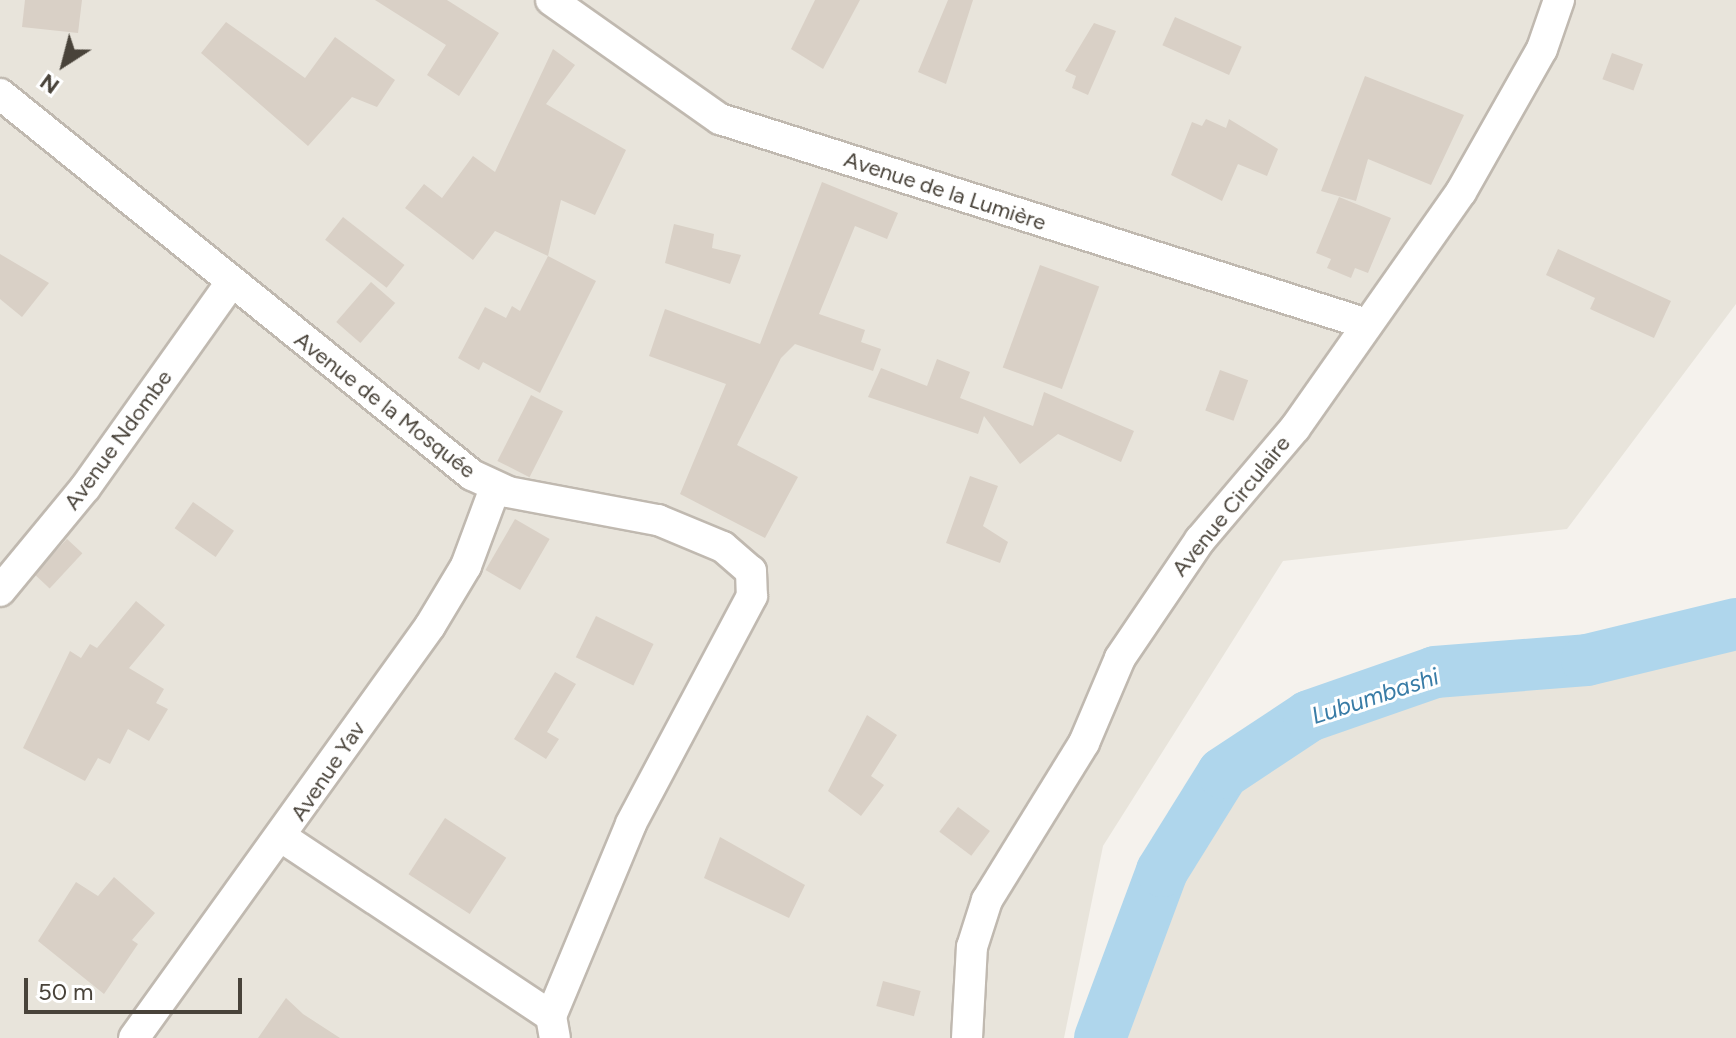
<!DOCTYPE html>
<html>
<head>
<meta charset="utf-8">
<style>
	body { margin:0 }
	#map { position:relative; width:1736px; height:1038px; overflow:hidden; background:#f5f2ed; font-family:Figtree,sans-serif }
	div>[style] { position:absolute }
	.residential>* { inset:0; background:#e8e4db }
	.river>* { height:52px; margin:-26px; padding:0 26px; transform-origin:26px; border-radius:26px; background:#afd6ec }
	.building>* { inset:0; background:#d9d0c6; transform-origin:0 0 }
	.roads { filter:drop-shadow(2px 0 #c0b9b0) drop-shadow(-2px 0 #c0b9b0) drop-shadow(0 2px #c0b9b0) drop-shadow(0 -2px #c0b9b0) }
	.street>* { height:30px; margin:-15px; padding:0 15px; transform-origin:15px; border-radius:15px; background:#fff }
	span { translate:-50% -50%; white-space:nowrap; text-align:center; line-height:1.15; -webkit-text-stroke:6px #fff; paint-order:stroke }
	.street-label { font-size:22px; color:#49433a }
	.water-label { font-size:24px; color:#397ca6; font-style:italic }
	.north { position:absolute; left:24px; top:24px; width:80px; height:80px; -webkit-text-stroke:6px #fff; paint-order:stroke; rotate:216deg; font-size:22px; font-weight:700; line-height:32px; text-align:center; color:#49433a }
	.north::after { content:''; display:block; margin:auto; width:28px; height:36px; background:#49433a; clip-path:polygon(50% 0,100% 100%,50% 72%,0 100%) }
	.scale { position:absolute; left:24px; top:978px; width:218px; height:36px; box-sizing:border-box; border:4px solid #49433a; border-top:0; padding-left:10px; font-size:24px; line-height:28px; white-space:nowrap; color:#49433a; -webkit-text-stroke:6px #fff; paint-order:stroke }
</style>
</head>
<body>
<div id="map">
	<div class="residential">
		<i style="clip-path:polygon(0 0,1736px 0,1736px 304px,1567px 529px,1283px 561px,1103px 846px,1064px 1038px,0 1038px)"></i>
		<i style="clip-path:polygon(1736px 622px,1736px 1038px,1100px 1038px,1193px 821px,1309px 716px,1435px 672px,1587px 660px)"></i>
	</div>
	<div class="river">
		<i style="left:1100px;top:1038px;width:178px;rotate:-69.6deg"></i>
		<i style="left:1162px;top:871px;width:115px;rotate:-58.1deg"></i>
		<i style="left:1223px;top:773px;width:103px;rotate:-33.5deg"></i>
		<i style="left:1309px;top:716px;width:133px;rotate:-19.2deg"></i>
		<i style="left:1435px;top:672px;width:152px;rotate:-4.5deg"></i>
		<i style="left:1587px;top:660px;width:153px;rotate:-13.6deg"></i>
	</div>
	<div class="building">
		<i style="clip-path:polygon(25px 0,82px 0,78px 33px,22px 27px)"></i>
		<i style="clip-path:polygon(375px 0,447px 0,499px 33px,459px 96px,427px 75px,446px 45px)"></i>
		<i style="clip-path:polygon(815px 0,860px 0,823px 69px,791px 49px)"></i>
		<i style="clip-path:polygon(948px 0,973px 0,946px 84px,918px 72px)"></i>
		<i style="left:1175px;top:17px;width:73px;height:31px;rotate:24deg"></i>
		<i style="clip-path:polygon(226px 22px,305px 78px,335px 37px,395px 80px,377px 107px,352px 97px,308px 146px,201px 53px)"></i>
		<i style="clip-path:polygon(1094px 23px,1116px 31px,1088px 95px,1072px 88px,1076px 76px,1065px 71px)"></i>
		<i style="clip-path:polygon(553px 49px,575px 65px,546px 104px,626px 150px,595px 215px,561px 200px,548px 256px,495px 231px,473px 260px,405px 208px,424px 184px,442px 198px,473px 156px,495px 172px)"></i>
		<i style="left:1612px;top:53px;width:33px;height:28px;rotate:20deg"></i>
		<i style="clip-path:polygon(1365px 76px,1464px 115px,1431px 185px,1368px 159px,1356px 201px,1321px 191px)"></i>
		<i style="clip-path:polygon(1206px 119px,1226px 128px,1229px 119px,1278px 149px,1267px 176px,1238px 164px,1222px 201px,1171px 175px,1192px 122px,1202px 126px)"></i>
		<i style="clip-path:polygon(822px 182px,898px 213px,887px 239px,855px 226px,819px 314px,865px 330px,861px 342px,881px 349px,873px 371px,795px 344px,781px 358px,737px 445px,798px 477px,765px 538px,680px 494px,726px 384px,649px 356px,665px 309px,760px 344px)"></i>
		<i style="clip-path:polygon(1339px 197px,1391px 218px,1368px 273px,1355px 268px,1351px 278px,1327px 268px,1331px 259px,1316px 253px)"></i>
		<i style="left:343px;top:217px;width:78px;height:29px;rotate:38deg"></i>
		<i style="clip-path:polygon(674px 224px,714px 234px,712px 248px,741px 255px,730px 284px,665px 263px)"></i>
		<i style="clip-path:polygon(1558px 249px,1671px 301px,1654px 338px,1590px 309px,1595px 298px,1546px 275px)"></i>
		<i style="clip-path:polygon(0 254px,49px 283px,22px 317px,0 299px)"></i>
		<i style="clip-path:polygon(548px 256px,596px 281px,540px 393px,483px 362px,479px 370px,458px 358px,485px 307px,506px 318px,512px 306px,520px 311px)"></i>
		<i style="left:1040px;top:265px;width:63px;height:109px;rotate:20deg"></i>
		<i style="left:371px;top:282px;width:32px;height:53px;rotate:41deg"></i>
		<i style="clip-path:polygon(937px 359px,970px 372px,960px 398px,1033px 426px,1044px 392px,1134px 431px,1121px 462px,1058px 434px,1020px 464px,984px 416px,978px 434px,868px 397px,881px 368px,927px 386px)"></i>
		<i style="left:1220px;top:370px;width:30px;height:43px;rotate:20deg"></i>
		<i style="left:531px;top:395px;width:36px;height:74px;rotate:27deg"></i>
		<i style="clip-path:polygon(970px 476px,998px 486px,983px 526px,1008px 542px,1000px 563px,946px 543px)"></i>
		<i style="left:193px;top:502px;width:50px;height:32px;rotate:35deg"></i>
		<i style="left:515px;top:519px;width:40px;height:59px;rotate:30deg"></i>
		<i style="left:67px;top:539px;width:21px;height:48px;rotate:43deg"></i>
		<i style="clip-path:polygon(136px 601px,165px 625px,129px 668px,164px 689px,156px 703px,168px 709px,149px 741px,128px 729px,110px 764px,98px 758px,85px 781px,23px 748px,70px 651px,81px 658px,90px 644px,97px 648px)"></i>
		<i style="left:596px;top:616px;width:64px;height:46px;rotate:26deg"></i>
		<i style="clip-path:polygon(555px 672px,576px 684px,547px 732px,559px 739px,546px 759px,514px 739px)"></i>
		<i style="clip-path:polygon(867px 715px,897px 735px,871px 776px,884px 785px,861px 816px,828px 791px)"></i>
		<i style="left:958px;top:807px;width:40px;height:31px;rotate:37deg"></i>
		<i style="left:445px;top:818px;width:73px;height:67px;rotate:33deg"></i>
		<i style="clip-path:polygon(720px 837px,805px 885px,789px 918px,704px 878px)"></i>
		<i style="clip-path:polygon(114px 877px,155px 913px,132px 940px,138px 944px,104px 994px,38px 941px,76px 882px,98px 896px)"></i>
		<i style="left:883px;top:981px;width:39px;height:26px;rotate:15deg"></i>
		<i style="clip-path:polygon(286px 998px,303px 1014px,340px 1038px,258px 1038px)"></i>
	</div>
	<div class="roads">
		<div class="street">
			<i style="left:551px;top:0;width:207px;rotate:35.2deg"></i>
			<i style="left:720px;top:119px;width:679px;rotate:17.58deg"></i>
			<i style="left:0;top:94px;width:607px;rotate:38.91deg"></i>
			<i style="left:472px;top:475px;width:40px;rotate:25deg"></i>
			<i style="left:508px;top:492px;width:153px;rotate:10.6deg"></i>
			<i style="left:658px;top:520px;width:70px;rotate:22.6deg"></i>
			<i style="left:723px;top:547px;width:37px;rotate:41deg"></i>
			<i style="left:751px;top:571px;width:25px;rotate:88deg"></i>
			<i style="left:752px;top:596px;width:258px;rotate:118deg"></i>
			<i style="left:631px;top:824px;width:208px;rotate:112.6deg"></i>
			<i style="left:551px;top:1016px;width:22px;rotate:80deg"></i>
			<i style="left:0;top:591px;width:134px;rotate:-50.5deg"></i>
			<i style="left:85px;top:488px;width:250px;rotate:-54.6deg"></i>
			<i style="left:283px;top:838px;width:322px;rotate:33.6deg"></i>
			<i style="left:134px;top:1038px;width:507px;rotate:-54.3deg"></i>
			<i style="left:430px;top:626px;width:70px;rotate:-59deg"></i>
			<i style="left:466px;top:566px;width:83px;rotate:-69.6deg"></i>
			<i style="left:967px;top:1038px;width:91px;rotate:-86.9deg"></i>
			<i style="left:972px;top:947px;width:49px;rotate:-72.3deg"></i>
			<i style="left:987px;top:900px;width:185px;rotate:-58.3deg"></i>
			<i style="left:1084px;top:743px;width:92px;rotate:-67deg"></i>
			<i style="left:1120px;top:658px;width:143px;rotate:-55.9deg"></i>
			<i style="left:1200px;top:540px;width:147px;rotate:-49.7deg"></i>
			<i style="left:1295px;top:428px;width:289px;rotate:-54.9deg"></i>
			<i style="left:1461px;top:192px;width:164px;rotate:-60.5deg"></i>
			<i style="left:1542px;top:49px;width:52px;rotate:-70.9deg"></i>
		</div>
	</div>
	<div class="street-label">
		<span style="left:945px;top:191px;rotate:18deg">Avenue de la Lumière</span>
		<span style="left:385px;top:405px;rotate:38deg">Avenue de la Mosquée</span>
		<span style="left:118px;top:440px;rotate:-54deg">Avenue Ndombe</span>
		<span style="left:1231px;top:506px;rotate:-51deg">Avenue Circulaire</span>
		<span style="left:328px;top:771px;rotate:-56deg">Avenue Yav</span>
	</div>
	<div class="water-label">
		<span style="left:1375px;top:696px;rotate:-18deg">Lubumbashi</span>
	</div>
	<div class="north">N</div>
	<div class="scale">50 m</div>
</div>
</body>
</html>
